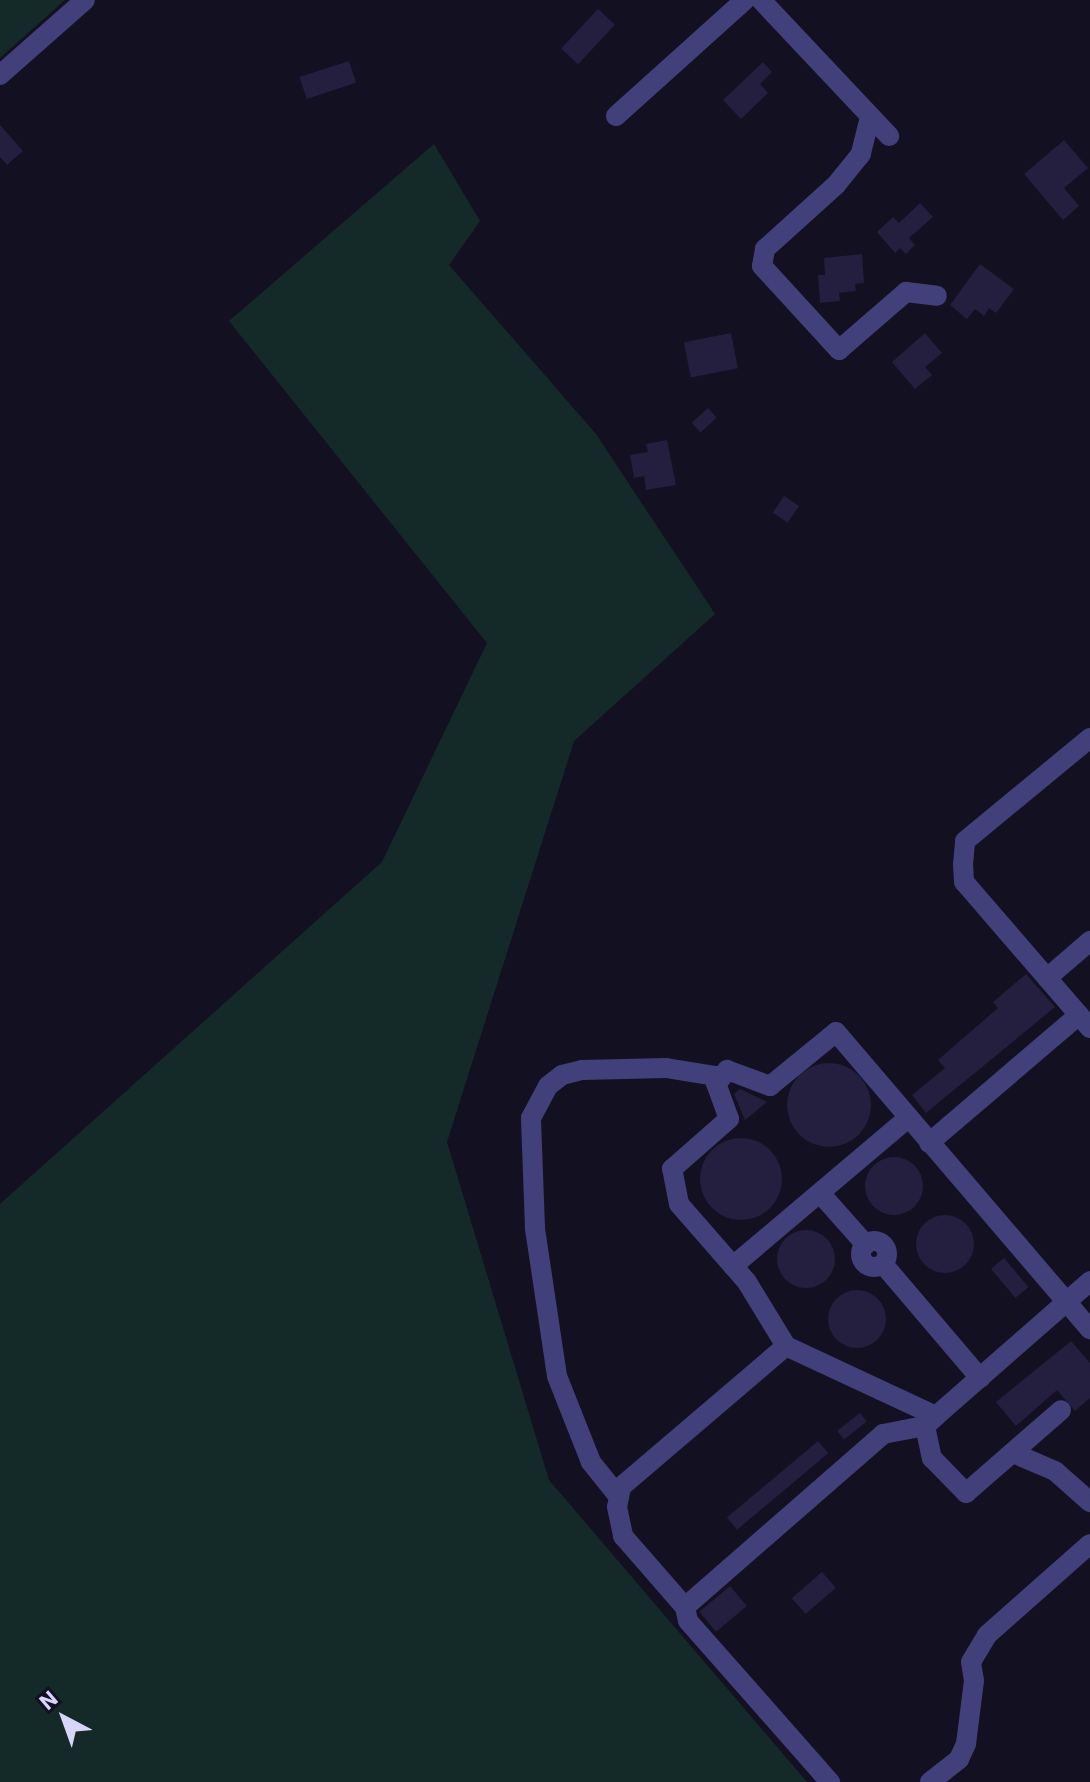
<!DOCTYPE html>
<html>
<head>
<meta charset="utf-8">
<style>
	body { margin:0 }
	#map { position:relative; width:1090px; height:1782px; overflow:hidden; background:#131021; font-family:"IBM Plex Sans",sans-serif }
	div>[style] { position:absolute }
	.green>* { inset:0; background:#142a29 }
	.building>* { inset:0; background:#241e3f; transform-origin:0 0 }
	.round { border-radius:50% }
	.minor>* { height:20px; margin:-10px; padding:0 10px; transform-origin:10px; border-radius:10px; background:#42407a }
	.minor>.ring { margin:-10px; padding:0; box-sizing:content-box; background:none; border:20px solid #42407a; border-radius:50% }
	span { translate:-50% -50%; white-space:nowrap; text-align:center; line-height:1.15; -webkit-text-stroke:7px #131021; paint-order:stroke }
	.north { position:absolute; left:24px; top:1678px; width:80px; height:80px; -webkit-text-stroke:6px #131021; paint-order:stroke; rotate:319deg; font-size:22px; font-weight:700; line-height:32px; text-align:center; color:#d8d5fa }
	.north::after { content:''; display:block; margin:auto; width:28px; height:36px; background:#d8d5fa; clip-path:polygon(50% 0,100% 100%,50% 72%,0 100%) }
</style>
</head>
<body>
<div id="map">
	<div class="green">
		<i style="clip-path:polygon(0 0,65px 0,0 58px)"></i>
		<i style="clip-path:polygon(434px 144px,480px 221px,449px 265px,596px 434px,715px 614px,574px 741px,447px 1142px,549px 1480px,807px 1782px,0 1782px,0 1204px,382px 862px,487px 643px,229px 321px)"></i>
	</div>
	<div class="building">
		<i style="left:598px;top:9px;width:23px;height:54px;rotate:43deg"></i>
		<i style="left:349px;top:61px;width:23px;height:52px;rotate:72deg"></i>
		<i style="clip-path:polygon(763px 62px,772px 72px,760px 84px,768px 93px,741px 119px,723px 100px)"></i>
		<i style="clip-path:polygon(0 125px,23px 151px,7px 165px,0 157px)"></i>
		<i style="clip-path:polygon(1064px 140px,1088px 168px,1064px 188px,1079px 206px,1063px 220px,1024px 174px)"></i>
		<i style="clip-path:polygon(920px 203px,933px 217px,909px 238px,915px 245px,906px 254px,900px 248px,895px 253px,877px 232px,893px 217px,899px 223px)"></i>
		<i style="clip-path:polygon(862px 254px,864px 283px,855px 284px,856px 291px,839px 293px,840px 301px,820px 303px,818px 275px,825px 275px,824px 258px)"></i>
		<i style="clip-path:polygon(980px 264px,1014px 289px,996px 313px,989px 308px,984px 316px,975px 309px,967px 319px,950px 305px)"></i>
		<i style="left:731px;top:333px;width:36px;height:48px;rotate:79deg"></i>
		<i style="clip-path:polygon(925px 333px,942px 353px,925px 367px,932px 375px,915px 389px,892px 362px)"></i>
		<i style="left:708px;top:408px;width:13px;height:22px;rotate:48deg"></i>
		<i style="clip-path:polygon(667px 440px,676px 485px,646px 490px,644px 476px,634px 478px,630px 455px,648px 452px,646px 444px)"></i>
		<i style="left:784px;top:496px;width:18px;height:20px;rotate:34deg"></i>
		<i style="clip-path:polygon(1026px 974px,1055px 1007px,926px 1113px,912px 1095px,945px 1068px,938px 1060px,998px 1008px,993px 1002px)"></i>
		<i class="round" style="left:787px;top:1063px;width:84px;height:84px"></i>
		<i style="clip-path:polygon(740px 1089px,767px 1102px,745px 1120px,734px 1094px)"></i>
		<i class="round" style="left:700px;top:1138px;width:82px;height:82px"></i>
		<i class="round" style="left:865px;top:1157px;width:58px;height:58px"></i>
		<i class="round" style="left:916px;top:1215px;width:58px;height:58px"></i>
		<i class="round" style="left:777px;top:1230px;width:58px;height:58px"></i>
		<i style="left:1004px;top:1258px;width:38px;height:17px;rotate:50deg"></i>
		<i class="round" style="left:828px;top:1290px;width:58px;height:58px"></i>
		<i style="clip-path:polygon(1071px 1341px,1090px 1363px,1090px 1398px,1075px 1411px,1057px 1390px,1016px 1426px,996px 1402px)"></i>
		<i style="left:860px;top:1413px;width:11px;height:29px;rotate:52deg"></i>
		<i style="left:818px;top:1441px;width:16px;height:119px;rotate:50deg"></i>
		<i style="left:822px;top:1572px;width:21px;height:40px;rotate:49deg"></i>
		<i style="left:730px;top:1586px;width:26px;height:40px;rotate:50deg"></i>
	</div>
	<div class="minor">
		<i style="left:761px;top:0;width:187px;rotate:46.7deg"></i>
		<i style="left:0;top:75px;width:113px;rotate:-41.4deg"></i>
		<i style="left:616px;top:116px;width:173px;rotate:-42deg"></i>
		<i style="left:870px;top:117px;width:38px;rotate:104deg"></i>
		<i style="left:861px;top:154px;width:38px;rotate:129deg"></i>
		<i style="left:837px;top:184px;width:97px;rotate:137.9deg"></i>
		<i style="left:765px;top:249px;width:17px;rotate:100deg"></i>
		<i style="left:762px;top:266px;width:114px;rotate:47.5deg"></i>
		<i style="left:839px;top:350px;width:89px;rotate:-40.9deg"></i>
		<i style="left:906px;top:292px;width:31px;rotate:7deg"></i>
		<i style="left:1047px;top:978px;width:57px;rotate:-40.7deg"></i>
		<i style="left:1079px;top:1015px;width:176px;rotate:-130.8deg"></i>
		<i style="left:964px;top:882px;width:17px;rotate:-93deg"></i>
		<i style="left:963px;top:865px;width:24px;rotate:-85deg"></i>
		<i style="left:965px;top:841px;width:162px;rotate:-39.5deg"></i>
		<i style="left:929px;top:1143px;width:197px;rotate:-40.5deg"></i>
		<i style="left:1079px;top:1015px;width:17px;rotate:50deg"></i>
		<i style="left:820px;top:1193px;width:69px;rotate:48.5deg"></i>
		<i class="ring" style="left:861px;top:1241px;width:6px;height:6px"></i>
		<i style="left:883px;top:1264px;width:150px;rotate:49.6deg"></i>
		<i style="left:733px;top:1266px;width:229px;rotate:-40.2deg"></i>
		<i style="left:786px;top:1346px;width:75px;rotate:-121.4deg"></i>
		<i style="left:747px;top:1282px;width:103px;rotate:-131.1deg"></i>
		<i style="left:679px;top:1204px;width:36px;rotate:-101deg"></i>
		<i style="left:672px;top:1169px;width:76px;rotate:-41.3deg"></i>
		<i style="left:729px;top:1119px;width:37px;rotate:-110deg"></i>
		<i style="left:716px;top:1084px;width:18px;rotate:-52deg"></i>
		<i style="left:727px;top:1070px;width:46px;rotate:20.4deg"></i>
		<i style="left:770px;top:1086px;width:85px;rotate:-39.3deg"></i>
		<i style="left:836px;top:1032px;width:391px;rotate:49.5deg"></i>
		<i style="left:936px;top:1416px;width:166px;rotate:-155deg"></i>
		<i style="left:786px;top:1346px;width:217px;rotate:139.5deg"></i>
		<i style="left:621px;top:1487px;width:20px;rotate:101deg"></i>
		<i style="left:617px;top:1507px;width:30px;rotate:78deg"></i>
		<i style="left:623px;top:1536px;width:94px;rotate:48.9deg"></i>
		<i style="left:685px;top:1607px;width:263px;rotate:-41.1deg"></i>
		<i style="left:883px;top:1434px;width:43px;rotate:-10.8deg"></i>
		<i style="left:925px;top:1426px;width:15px;rotate:-42deg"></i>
		<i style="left:936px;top:1416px;width:205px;rotate:-41.2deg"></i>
		<i style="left:925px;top:1426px;width:33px;rotate:78deg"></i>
		<i style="left:932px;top:1458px;width:49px;rotate:45.8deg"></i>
		<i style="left:966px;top:1493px;width:126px;rotate:-41.1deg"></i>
		<i style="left:1013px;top:1453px;width:46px;rotate:23.2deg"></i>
		<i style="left:1055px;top:1471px;width:47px;rotate:41.5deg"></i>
		<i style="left:619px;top:1497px;width:45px;rotate:-128.7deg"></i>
		<i style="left:591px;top:1462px;width:92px;rotate:-111.6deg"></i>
		<i style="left:557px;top:1376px;width:150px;rotate:-98.5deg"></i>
		<i style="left:535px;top:1228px;width:110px;rotate:-92.1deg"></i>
		<i style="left:531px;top:1118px;width:36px;rotate:-62deg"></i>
		<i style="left:548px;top:1086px;width:18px;rotate:-38deg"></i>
		<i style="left:562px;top:1075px;width:21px;rotate:-14deg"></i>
		<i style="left:582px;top:1070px;width:84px;rotate:-1.4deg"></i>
		<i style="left:666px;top:1068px;width:57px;rotate:9.1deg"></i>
		<i style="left:685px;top:1607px;width:14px;rotate:78deg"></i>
		<i style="left:688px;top:1621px;width:215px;rotate:48.6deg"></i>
		<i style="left:930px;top:1782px;width:37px;rotate:-38deg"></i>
		<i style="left:959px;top:1759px;width:17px;rotate:-65deg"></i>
		<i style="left:966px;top:1744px;width:64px;rotate:-82.8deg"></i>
		<i style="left:974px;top:1681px;width:19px;rotate:-99deg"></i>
		<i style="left:971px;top:1662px;width:31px;rotate:-59deg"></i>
		<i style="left:987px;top:1635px;width:137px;rotate:-41.5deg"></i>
	</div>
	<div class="north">N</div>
</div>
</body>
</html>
